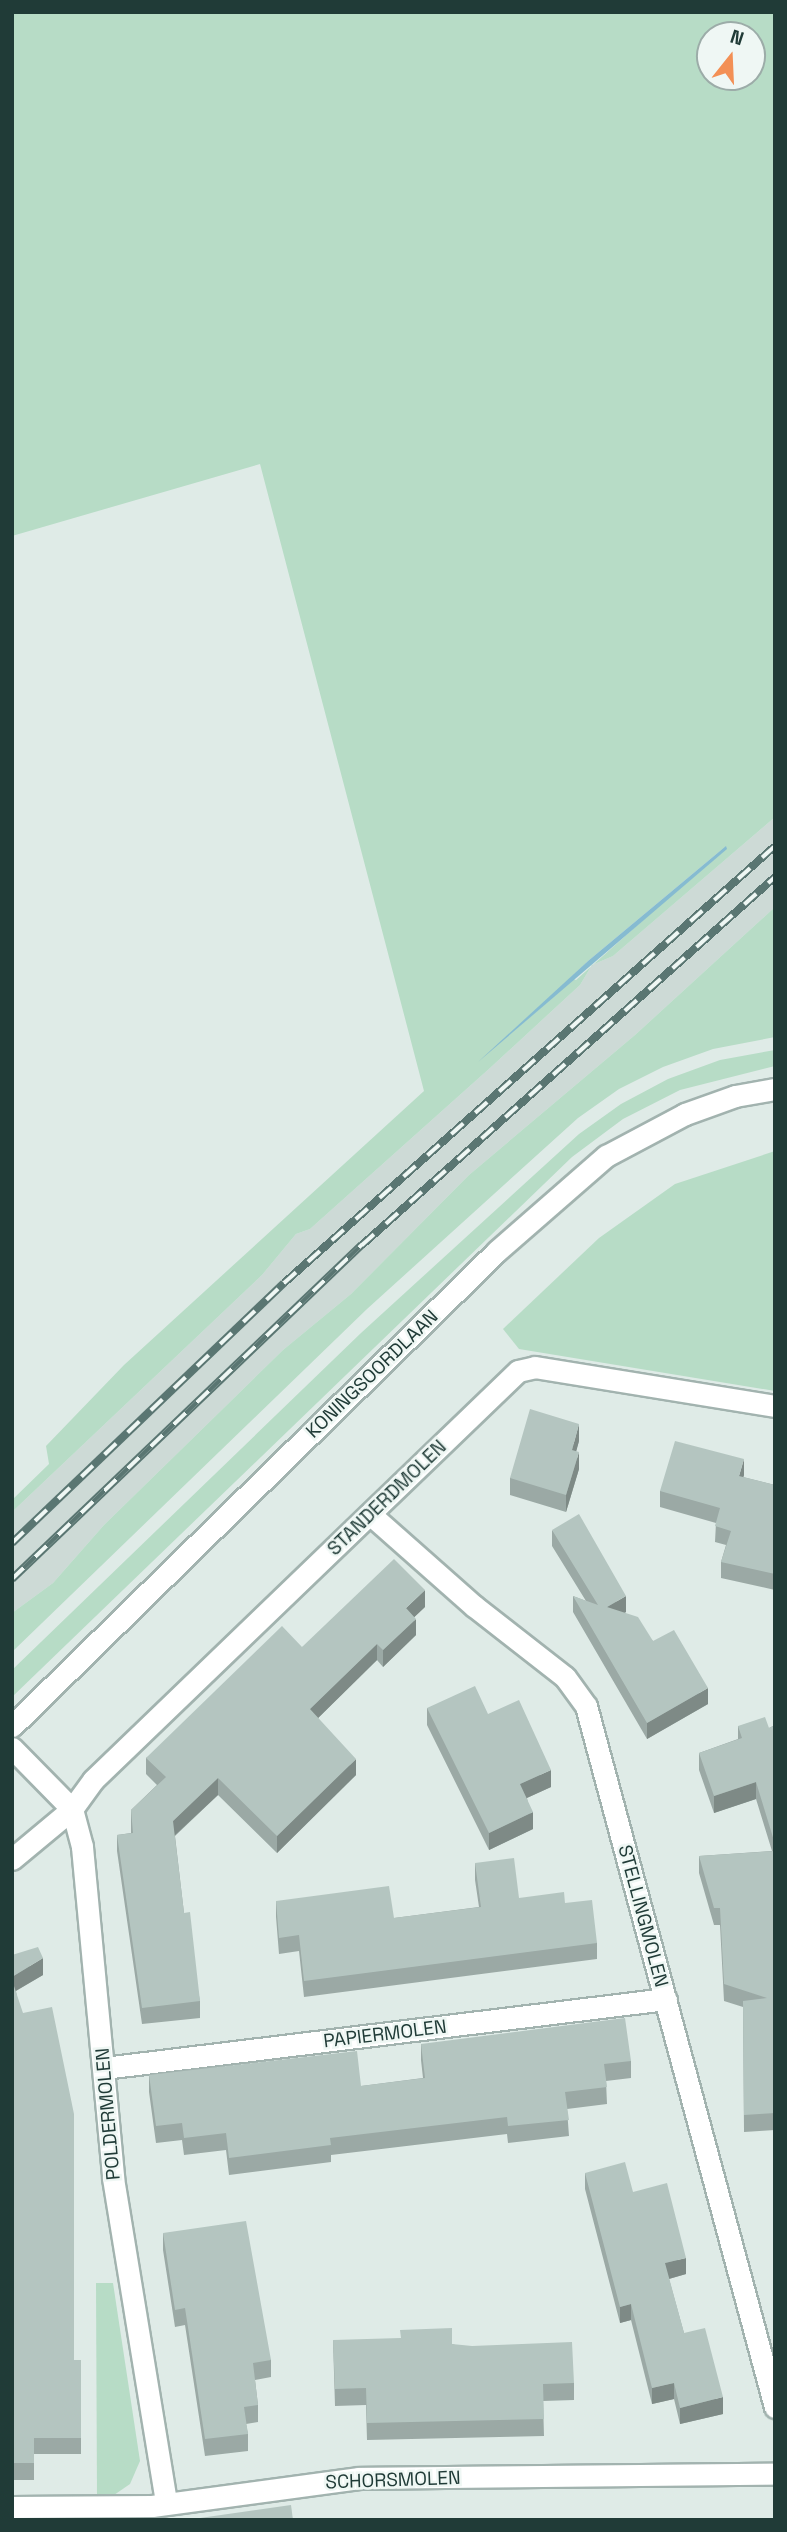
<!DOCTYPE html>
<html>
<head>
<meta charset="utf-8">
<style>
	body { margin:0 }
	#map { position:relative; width:787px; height:2532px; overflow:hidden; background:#dfebe7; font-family:"Space Grotesk",sans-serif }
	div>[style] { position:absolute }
	.built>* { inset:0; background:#cddad6 }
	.green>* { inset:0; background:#b7dcc6 }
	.water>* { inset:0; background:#86bbd1 }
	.roads { filter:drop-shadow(2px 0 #a2b3af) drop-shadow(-2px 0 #a2b3af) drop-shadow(0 2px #a2b3af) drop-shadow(0 -2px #a2b3af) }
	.minor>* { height:21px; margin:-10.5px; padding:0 10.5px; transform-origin:10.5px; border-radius:10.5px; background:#fff }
	.rail>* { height:8px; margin-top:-4px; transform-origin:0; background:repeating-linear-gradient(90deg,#eff7f4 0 16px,#5a7672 0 32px); box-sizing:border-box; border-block:2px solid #5a7672 }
	.wall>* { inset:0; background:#9ba9a5 }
	.shaded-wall>* { inset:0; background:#7e8a86 }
	.building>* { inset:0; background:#b4c5c0 }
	span { translate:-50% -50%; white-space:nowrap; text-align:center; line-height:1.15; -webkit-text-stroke:5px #eff7f4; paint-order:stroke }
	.street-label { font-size:19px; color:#203b37 }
	.frame { position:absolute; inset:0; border:14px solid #203b37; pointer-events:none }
	.north { position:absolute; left:696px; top:21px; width:70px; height:70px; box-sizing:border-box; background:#eff7f4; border:2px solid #9caca8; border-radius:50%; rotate:18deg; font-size:19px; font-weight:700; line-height:28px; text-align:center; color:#203b37 }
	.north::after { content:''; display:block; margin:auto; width:24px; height:32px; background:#f39055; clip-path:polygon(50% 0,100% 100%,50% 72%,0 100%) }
</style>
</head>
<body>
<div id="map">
	<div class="built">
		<i style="clip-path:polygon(775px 817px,775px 907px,635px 1035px,469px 1175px,351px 1294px,283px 1350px,104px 1525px,53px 1583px,12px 1613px,12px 1512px,262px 1275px,296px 1234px,310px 1229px,490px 1068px,580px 985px,592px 965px,613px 956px)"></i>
	</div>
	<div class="green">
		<i style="clip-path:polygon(evenodd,12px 12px,775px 12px,775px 817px,613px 956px,592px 965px,580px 985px,490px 1068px,310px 1229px,296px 1234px,262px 1275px,12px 1512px,12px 1500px,49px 1464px,46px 1446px,124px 1365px,424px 1091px,260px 464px,12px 536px,12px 12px,710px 35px,752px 35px,752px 77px,710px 77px,710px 35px,12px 12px,726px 846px,576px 980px,570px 978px,588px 961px,726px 846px)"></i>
		<i style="clip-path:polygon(775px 907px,775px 1037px,713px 1049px,663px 1067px,619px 1089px,578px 1118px,367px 1309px,12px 1652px,12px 1613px,53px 1583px,104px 1525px,283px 1350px,351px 1294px,469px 1175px,635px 1035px)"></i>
		<i style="clip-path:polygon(775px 1050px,775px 1066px,680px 1090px,623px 1119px,572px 1157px,12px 1697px,12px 1670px,361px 1333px,579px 1134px,621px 1104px,668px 1079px,720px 1060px)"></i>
		<i style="clip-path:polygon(775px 1151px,775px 1391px,519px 1349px,503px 1329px,599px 1238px,675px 1184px)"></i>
		<i style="clip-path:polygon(96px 2283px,113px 2283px,140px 2461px,130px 2484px,114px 2495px,97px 2498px)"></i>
	</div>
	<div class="water">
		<i style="clip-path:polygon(726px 846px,727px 849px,478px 1062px,588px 961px)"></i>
	</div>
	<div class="roads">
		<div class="minor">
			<i style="left:370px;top:1514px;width:139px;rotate:41.5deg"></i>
			<i style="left:474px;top:1606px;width:115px;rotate:38deg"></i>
			<i style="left:565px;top:1677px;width:36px;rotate:54deg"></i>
			<i style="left:586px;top:1706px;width:726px;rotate:74.91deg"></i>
			<i style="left:12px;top:1726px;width:679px;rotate:-44.4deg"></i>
			<i style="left:497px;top:1251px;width:145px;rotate:-41.1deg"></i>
			<i style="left:606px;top:1156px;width:89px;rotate:-28deg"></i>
			<i style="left:685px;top:1114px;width:53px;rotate:-19.8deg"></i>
			<i style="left:735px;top:1096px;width:41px;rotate:-9.9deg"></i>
			<i style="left:12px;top:1748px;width:86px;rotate:45.5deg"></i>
			<i style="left:72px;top:1809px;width:39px;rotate:75deg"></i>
			<i style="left:82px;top:1847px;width:332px;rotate:84.6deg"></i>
			<i style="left:113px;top:2178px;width:329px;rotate:80.7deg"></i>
			<i style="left:12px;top:1859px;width:78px;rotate:-39.8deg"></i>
			<i style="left:72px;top:1809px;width:36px;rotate:-54deg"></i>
			<i style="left:93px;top:1780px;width:590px;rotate:-43.9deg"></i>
			<i style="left:518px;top:1371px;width:17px;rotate:-13deg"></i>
			<i style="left:535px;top:1367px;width:243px;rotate:9.2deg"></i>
			<i style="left:104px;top:2068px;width:566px;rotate:-7deg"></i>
			<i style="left:12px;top:2507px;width:140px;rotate:-0.4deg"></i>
			<i style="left:152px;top:2506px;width:209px;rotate:-7.7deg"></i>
			<i style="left:359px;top:2478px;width:416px;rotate:-0.6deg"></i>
		</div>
	</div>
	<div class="rail">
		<i style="left:12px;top:1543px;width:376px;rotate:-43.7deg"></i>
		<i style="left:284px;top:1283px;width:657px;rotate:-41.67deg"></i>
		<i style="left:12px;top:1579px;width:484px;rotate:-43.7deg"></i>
		<i style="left:362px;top:1245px;width:553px;rotate:-41.7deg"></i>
	</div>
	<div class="wall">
		<i style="clip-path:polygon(579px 1441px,576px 1451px,579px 1469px,566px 1512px,510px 1495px,510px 1478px)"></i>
		<i style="clip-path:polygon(744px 1475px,743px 1477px,775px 1485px,775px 1590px,721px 1578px,721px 1562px,726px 1545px,715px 1542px,716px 1523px,660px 1507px,660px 1491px)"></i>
		<i style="clip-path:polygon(552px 1530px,626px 1612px,624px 1613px,653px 1641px,708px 1704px,647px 1739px,573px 1612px,573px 1596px,586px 1601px,552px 1546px)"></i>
		<i style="clip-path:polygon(425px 1607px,414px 1617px,416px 1635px,383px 1667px,377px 1660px,318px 1718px,356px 1775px,277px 1853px,218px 1795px,175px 1836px,184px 1913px,200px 2001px,200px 2018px,142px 2024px,117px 1851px,117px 1835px,131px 1833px,131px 1810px,157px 1785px,146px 1774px,146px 1758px,302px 1647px)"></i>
		<i style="clip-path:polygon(427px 1708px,488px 1714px,551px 1787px,527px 1798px,533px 1829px,489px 1850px,427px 1725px)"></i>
		<i style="clip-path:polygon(775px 1725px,775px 2130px,744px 2132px,743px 2007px,724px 2001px,720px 1925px,714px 1925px,699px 1873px,699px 1856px,772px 1851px,756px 1799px,714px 1813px,699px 1770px,699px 1753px,738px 1739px,738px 1726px,769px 1728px)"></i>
		<i style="clip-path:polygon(475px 1863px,519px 1898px,565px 1903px,597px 1943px,597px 1959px,304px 1997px,299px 1951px,279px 1954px,276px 1917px,276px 1901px,394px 1918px,479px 1907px,475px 1880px)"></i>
		<i style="clip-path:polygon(12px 1955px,43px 1975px,16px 1991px,74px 2360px,81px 2360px,81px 2454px,34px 2454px,34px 2480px,12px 2480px)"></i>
		<i style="clip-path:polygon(421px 2044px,631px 2061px,631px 2078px,606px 2081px,607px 2104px,567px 2109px,569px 2136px,508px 2143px,507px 2134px,331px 2155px,331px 2162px,229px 2175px,226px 2150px,184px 2155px,182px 2140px,156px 2143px,149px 2092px,149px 2075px,361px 2086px,423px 2078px,421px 2060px)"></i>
		<i style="clip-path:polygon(585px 2173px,633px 2192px,686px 2274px,669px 2279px,684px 2333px,723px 2414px,680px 2424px,674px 2399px,652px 2404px,631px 2320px,620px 2323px,585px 2189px)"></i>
		<i style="clip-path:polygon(163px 2233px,271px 2360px,271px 2377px,255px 2380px,258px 2405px,258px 2422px,246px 2424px,248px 2434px,248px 2451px,205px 2456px,185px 2325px,175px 2327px,163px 2250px)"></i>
		<i style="clip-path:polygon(333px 2340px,452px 2344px,574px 2383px,574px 2400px,543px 2401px,544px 2436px,367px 2440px,366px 2405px,335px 2406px)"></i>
	</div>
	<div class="shaded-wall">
		<i style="clip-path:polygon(579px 1424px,579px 1441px,572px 1467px,572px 1450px)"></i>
		<i style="clip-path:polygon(579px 1452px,579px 1469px,566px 1512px,566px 1495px)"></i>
		<i style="clip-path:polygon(744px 1459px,744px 1475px,739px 1492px,739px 1476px)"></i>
		<i style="clip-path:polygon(425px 1590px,425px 1607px,406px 1625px,406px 1608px)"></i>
		<i style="clip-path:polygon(626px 1596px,626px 1612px,607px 1623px,607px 1607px)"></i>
		<i style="clip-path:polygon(416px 1619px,416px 1635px,383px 1667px,383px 1650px)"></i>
		<i style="clip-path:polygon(377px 1644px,377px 1660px,310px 1726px,310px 1709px)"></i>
		<i style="clip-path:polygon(708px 1688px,708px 1704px,647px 1739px,647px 1723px)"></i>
		<i style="clip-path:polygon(356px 1759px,356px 1775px,277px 1853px,277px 1836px)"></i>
		<i style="clip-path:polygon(551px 1770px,551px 1787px,520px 1801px,520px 1784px)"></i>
		<i style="clip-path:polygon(218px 1778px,218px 1795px,173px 1837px,173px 1821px)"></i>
		<i style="clip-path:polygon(756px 1782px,756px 1799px,714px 1813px,714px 1796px)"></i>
		<i style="clip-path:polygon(533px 1812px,533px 1829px,489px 1850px,489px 1833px)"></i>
		<i style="clip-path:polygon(43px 1958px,43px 1975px,12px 1993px,12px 1977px)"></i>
		<i style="clip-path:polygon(686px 2258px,686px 2274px,665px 2280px,665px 2263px)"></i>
		<i style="clip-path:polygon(631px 2304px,631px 2320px,620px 2323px,620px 2307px)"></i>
		<i style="clip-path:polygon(674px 2383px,674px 2399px,652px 2404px,652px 2388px)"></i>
		<i style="clip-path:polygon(723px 2397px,723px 2414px,680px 2424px,680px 2408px)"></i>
	</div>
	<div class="building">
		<i style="clip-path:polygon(530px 1409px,579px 1424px,572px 1450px,579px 1452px,566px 1495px,510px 1478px)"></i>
		<i style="clip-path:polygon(675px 1441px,744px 1459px,739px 1476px,775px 1485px,775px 1574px,721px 1562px,731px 1531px,715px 1526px,720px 1508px,660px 1491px)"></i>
		<i style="clip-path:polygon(579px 1514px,626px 1596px,607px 1607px,638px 1617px,653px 1641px,674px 1630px,708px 1688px,647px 1723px,573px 1596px,598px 1605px,552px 1530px)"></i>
		<i style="clip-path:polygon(394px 1559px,425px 1590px,406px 1608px,416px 1619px,383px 1650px,377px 1644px,310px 1709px,356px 1759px,277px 1836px,218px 1778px,173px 1821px,184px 1913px,190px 1912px,200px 2001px,142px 2008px,117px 1835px,133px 1833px,131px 1810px,166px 1777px,146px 1758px,282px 1626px,302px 1647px)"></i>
		<i style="clip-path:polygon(475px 1686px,488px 1714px,519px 1700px,551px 1770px,520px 1784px,533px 1812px,489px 1833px,427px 1708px)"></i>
		<i style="clip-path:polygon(765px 1717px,769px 1728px,775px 1725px,775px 1844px,756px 1782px,714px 1796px,699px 1753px,742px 1738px,738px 1726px)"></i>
		<i style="clip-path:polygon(775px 1851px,775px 2113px,744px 2115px,743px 2001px,767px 1998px,724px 1984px,720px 1908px,714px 1908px,699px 1856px)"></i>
		<i style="clip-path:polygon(514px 1858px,519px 1898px,564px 1892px,565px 1903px,592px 1900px,597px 1943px,304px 1981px,299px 1935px,279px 1938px,276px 1901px,389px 1886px,394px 1918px,481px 1907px,475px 1863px)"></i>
		<i style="clip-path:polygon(38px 1947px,43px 1958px,12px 1977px,12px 1955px)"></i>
		<i style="clip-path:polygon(12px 1980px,23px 2013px,52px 2007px,74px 2114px,74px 2360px,81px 2360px,81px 2438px,34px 2438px,34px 2463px,12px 2463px)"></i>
		<i style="clip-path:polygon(625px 2018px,631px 2061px,604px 2064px,607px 2087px,565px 2092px,569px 2120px,508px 2126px,507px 2117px,330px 2138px,331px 2145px,229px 2158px,226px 2133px,184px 2138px,182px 2123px,156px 2126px,149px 2075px,357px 2051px,361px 2086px,425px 2078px,421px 2044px)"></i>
		<i style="clip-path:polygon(625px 2162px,633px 2192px,667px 2183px,686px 2258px,665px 2263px,684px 2333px,705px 2328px,723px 2397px,680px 2408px,674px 2383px,652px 2388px,631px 2304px,620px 2307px,585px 2173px)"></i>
		<i style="clip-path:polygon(246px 2221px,271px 2360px,253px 2363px,258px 2405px,244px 2407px,248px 2434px,205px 2439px,185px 2308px,175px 2310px,163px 2233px)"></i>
		<i style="clip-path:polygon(452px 2328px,452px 2344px,472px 2346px,572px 2342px,574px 2383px,543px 2384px,544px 2419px,367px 2423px,366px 2388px,335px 2389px,333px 2340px,401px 2338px,400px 2330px)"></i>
		<i style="clip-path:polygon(291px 2505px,293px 2520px,193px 2520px,193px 2519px)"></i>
	</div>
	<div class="street-label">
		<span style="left:372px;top:1374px;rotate:-44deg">KONINGSOORDLAAN</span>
		<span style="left:387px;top:1498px;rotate:-44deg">STANDERDMOLEN</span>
		<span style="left:643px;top:1916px;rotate:75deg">STELLINGMOLEN</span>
		<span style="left:385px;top:2034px;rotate:-7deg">PAPIERMOLEN</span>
		<span style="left:108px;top:2114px;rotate:-95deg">POLDERMOLEN</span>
		<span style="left:393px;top:2480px;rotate:-2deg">SCHORSMOLEN</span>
	</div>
	<div class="frame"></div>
	<div class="north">N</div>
</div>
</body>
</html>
